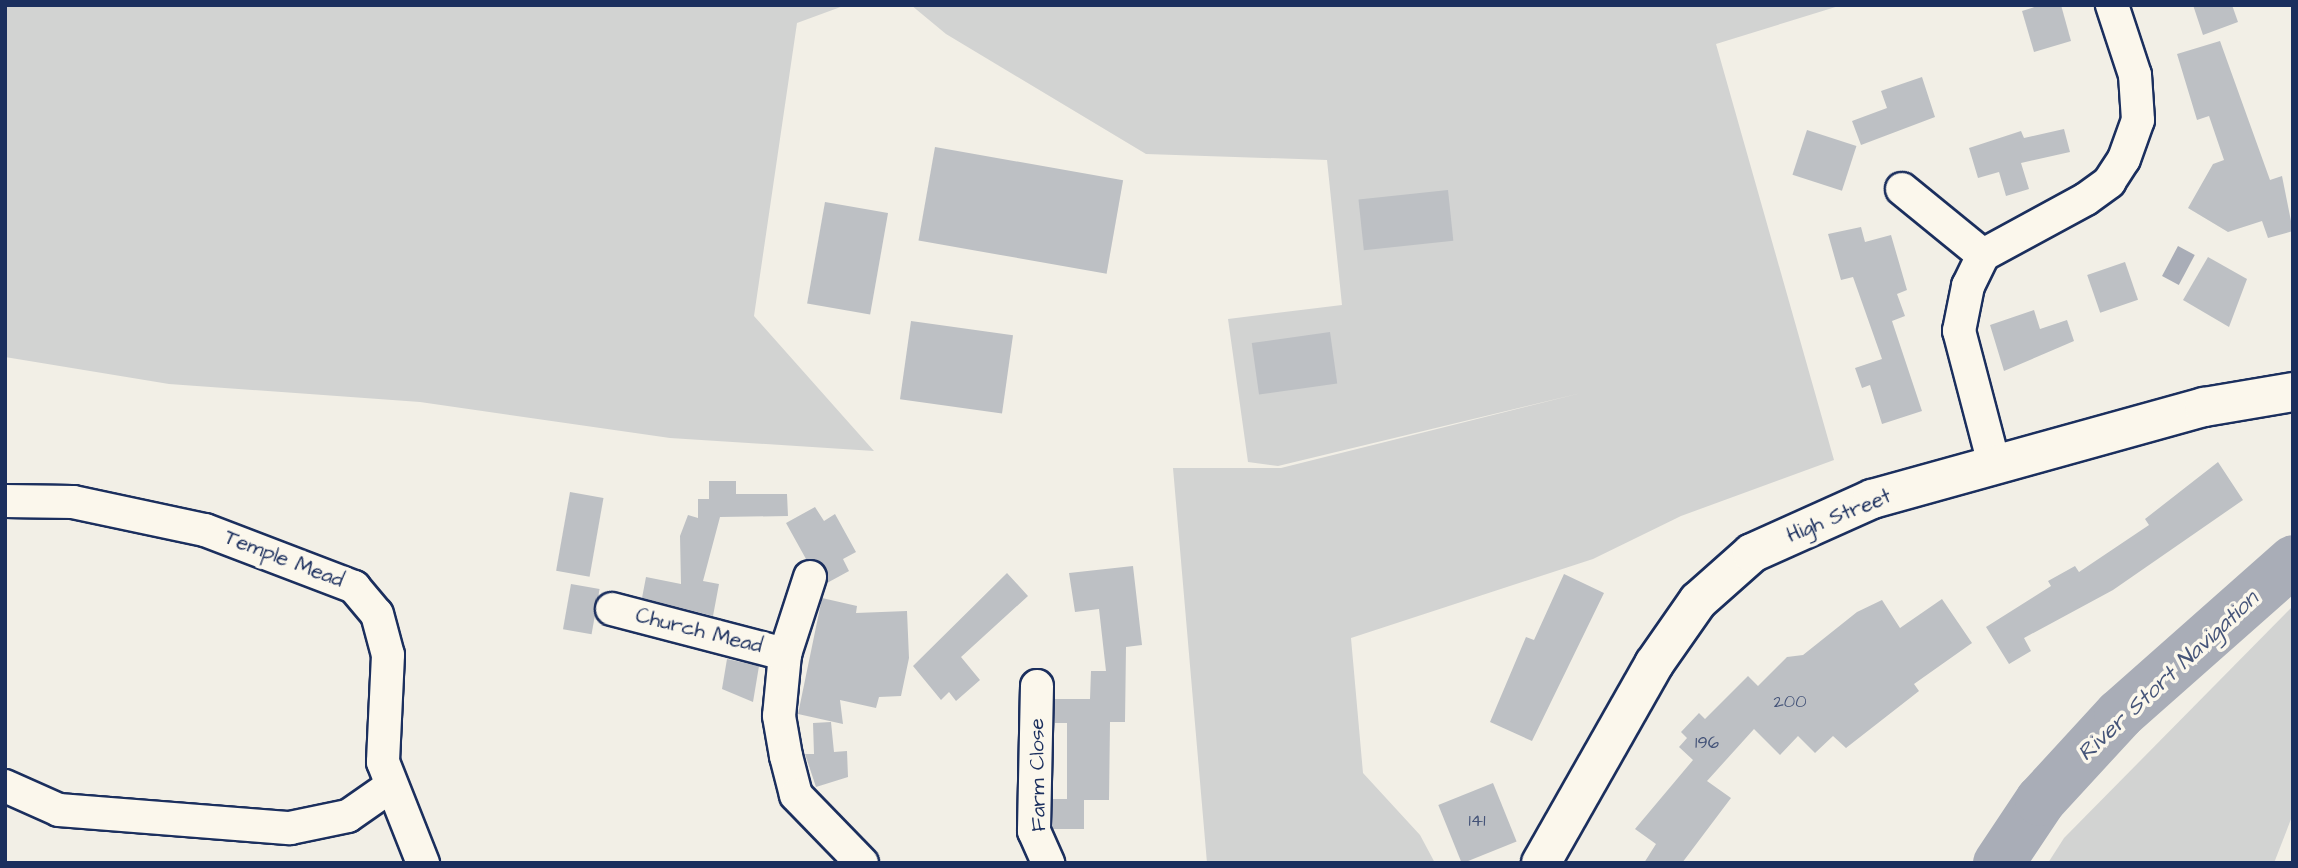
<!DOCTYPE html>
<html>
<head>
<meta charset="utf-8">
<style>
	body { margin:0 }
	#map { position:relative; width:2298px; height:868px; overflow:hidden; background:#f2efe6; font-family:"Architects Daughter",sans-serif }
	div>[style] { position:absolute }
	.green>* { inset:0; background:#d2d3d2 }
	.water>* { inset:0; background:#a9adb7; transform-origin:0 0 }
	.river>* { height:51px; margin:-25.5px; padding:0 25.5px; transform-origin:25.5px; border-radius:25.5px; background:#a9adb7 }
	.building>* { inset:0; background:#bdc0c4; transform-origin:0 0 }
	.roads { filter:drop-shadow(2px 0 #1b2f5e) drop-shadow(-2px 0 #1b2f5e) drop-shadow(0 2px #1b2f5e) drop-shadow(0 -2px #1b2f5e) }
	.street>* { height:32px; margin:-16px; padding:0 16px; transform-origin:16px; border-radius:16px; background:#fbf7ec }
	.secondary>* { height:38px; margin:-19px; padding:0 19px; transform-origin:19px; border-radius:19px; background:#fbf7ec }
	span { translate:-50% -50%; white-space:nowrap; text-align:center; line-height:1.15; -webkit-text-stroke:7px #fbf7ec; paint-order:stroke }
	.number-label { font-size:18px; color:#445378 }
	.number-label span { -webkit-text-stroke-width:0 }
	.street-label { font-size:21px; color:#1b2f5e }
	.water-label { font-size:23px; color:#465579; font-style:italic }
	.frame { position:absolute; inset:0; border:7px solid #1b2f5e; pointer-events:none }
</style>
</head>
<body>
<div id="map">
	<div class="green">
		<i style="clip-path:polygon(5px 5px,846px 5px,797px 23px,754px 316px,874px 451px,670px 438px,420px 402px,169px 384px,5px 357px)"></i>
		<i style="clip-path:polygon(911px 5px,1842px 5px,1716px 44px,1834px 460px,1681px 516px,1593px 559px,1351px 638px,1363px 773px,1420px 835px,1435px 863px,1207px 863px,1173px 468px,1281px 468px,1581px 393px,1278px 466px,1248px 462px,1228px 319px,1342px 305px,1327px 160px,1146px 154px,946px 34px)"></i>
		<i style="clip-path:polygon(2293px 606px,2293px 814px,2274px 863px,2048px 863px,2064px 838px)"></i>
	</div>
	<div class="water">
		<i style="left:2178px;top:246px;width:19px;height:34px;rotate:28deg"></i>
	</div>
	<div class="river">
		<i style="left:1998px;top:863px;width:76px;rotate:-56.3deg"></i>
		<i style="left:2040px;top:800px;width:117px;rotate:-47.4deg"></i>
		<i style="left:2119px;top:714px;width:232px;rotate:-41.5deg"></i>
	</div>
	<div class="building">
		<i style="clip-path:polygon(2041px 5px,2061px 5px,2071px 41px,2034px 52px,2022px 11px)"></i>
		<i style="clip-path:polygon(2193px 5px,2232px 5px,2238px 22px,2203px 35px)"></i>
		<i style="clip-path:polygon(2220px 41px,2270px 180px,2282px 176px,2293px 231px,2268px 238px,2262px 221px,2228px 232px,2188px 208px,2213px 164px,2224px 160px,2209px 116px,2197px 120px,2177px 54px)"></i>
		<i style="clip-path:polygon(1922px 77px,1935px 117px,1861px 145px,1852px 121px,1887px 108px,1881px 91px)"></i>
		<i style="clip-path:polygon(2064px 129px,2070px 152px,2021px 163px,2029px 189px,2006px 196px,1999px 172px,1978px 178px,1969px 148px,2021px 131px,2024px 138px)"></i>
		<i style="left:1807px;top:130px;width:52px;height:47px;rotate:18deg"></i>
		<i style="left:935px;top:147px;width:191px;height:95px;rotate:10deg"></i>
		<i style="left:1448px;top:190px;width:51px;height:90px;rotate:84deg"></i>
		<i style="left:825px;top:202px;width:64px;height:103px;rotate:10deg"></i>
		<i style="clip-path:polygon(1861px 227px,1865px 242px,1891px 235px,1907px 290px,1897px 294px,1905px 316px,1892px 321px,1922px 411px,1882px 424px,1870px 385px,1862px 388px,1855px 368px,1882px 359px,1853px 277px,1841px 280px,1828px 234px)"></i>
		<i style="clip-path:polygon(2208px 257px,2247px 279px,2229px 327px,2183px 300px)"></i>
		<i style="left:2125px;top:262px;width:40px;height:40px;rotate:71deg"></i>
		<i style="clip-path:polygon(2034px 310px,2040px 329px,2067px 320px,2074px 341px,2004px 371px,1990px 325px)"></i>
		<i style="left:911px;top:321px;width:103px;height:79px;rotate:8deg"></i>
		<i style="left:1330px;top:332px;width:52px;height:79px;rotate:82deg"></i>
		<i style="clip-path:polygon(2218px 462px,2243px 500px,2113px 590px,2024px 638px,2031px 651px,2009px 664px,1986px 627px,2051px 586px,2048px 581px,2075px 566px,2079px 572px,2149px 525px,2145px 519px)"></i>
		<i style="clip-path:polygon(709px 481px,736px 481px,736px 494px,787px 494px,788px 516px,720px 517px,703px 581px,719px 584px,713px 616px,642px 598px,646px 577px,681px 584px,680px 536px,688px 515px,698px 518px,698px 499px,709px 499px)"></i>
		<i style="left:570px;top:492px;width:34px;height:80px;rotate:10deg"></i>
		<i style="clip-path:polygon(815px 507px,824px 521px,835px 514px,856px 552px,843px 559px,849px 571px,827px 583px,824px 565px,806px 559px,786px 523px)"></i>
		<i style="clip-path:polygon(1133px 566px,1142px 645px,1126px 647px,1125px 722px,1110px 722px,1109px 800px,1084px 800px,1084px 829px,1053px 829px,1053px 799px,1067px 799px,1067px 723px,1055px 723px,1055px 699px,1090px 699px,1091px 671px,1106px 671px,1099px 609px,1075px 612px,1069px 573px)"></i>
		<i style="clip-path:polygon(1007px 573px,1028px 596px,961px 657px,980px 680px,956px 701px,949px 692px,941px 700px,913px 666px)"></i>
		<i style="clip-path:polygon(1564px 574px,1604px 593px,1532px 741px,1490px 722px,1526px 637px,1534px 640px)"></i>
		<i style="left:571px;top:584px;width:29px;height:46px;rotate:10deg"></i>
		<i style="clip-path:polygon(822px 598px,857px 606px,856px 613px,907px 611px,909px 658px,901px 696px,879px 697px,876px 708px,840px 700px,843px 724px,798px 714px)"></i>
		<i style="clip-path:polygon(1942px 599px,1972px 643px,1914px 684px,1919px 691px,1846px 748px,1833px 736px,1815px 753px,1798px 736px,1780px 755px,1754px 729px,1707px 781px,1731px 798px,1682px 863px,1644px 863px,1656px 844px,1635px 829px,1693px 760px,1679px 747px,1687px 738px,1681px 732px,1699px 713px,1705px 719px,1748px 676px,1758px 686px,1787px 657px,1803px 655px,1857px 612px,1882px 600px,1900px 628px)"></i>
		<i style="clip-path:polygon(727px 659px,759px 666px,753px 702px,722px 689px)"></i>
		<i style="clip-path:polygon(831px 722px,834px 752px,847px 751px,848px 777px,816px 787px,805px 754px,814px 754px,813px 723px)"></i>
		<i style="left:1493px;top:783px;width:63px;height:59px;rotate:68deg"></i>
	</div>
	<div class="roads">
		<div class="street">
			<i style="left:1902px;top:189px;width:104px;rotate:39.2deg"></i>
			<i style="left:1994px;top:464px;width:138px;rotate:-104.7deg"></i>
			<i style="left:1959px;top:331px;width:46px;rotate:-78.7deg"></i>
			<i style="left:1968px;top:286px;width:34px;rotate:-64deg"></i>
			<i style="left:1983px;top:255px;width:117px;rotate:-28.5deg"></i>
			<i style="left:2086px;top:199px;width:29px;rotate:-36deg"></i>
			<i style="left:2109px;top:182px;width:27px;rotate:-57deg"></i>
			<i style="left:2124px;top:159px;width:41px;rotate:-70.3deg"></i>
			<i style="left:2138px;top:120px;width:45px;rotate:-93.8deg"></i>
			<i style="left:2135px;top:75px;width:74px;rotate:-108.2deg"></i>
			<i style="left:5px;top:501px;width:68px;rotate:0.8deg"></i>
			<i style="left:73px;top:502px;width:135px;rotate:12deg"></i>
			<i style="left:205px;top:530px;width:160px;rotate:20.9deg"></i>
			<i style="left:354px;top:587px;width:35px;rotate:50deg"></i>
			<i style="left:377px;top:614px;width:42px;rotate:75deg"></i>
			<i style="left:388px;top:655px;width:107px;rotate:92.7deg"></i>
			<i style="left:383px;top:762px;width:109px;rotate:68.4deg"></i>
			<i style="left:810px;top:577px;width:81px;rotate:108deg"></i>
			<i style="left:785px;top:654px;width:62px;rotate:95.5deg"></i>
			<i style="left:779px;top:716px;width:41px;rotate:80.1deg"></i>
			<i style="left:786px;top:756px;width:40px;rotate:75.6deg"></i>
			<i style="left:796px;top:795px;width:95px;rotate:45.9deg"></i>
			<i style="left:612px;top:609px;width:179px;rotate:14.6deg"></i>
			<i style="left:1037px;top:686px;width:145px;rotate:91.2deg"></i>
			<i style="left:1034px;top:831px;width:35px;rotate:66deg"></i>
			<i style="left:5px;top:786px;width:59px;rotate:24deg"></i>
			<i style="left:59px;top:810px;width:232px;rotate:4.5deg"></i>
			<i style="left:290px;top:828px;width:59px;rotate:-11.7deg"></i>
			<i style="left:348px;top:816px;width:52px;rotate:-34.9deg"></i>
		</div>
		<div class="secondary">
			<i style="left:1541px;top:863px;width:229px;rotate:-60.4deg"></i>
			<i style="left:1654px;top:664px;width:77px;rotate:-55.1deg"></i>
			<i style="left:1698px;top:601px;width:72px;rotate:-41.6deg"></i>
			<i style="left:1752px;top:553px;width:132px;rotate:-24.2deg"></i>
			<i style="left:1872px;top:499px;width:345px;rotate:-15.5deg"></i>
			<i style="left:2204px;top:407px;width:90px;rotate:-9.6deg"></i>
		</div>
	</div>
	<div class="number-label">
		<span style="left:1790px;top:702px">200</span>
		<span style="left:1707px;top:743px">196</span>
		<span style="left:1477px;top:821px">141</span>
	</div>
	<div class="street-label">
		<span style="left:1839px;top:516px;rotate:-22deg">High Street</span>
		<span style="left:284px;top:559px;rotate:21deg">Temple Mead</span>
		<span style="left:699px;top:631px;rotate:14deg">Church Mead</span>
		<span style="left:1038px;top:775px;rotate:-91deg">Farm Close</span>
	</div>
	<div class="water-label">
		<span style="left:2168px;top:676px;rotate:-43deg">River Stort Navigation</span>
	</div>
	<div class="frame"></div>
</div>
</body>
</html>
